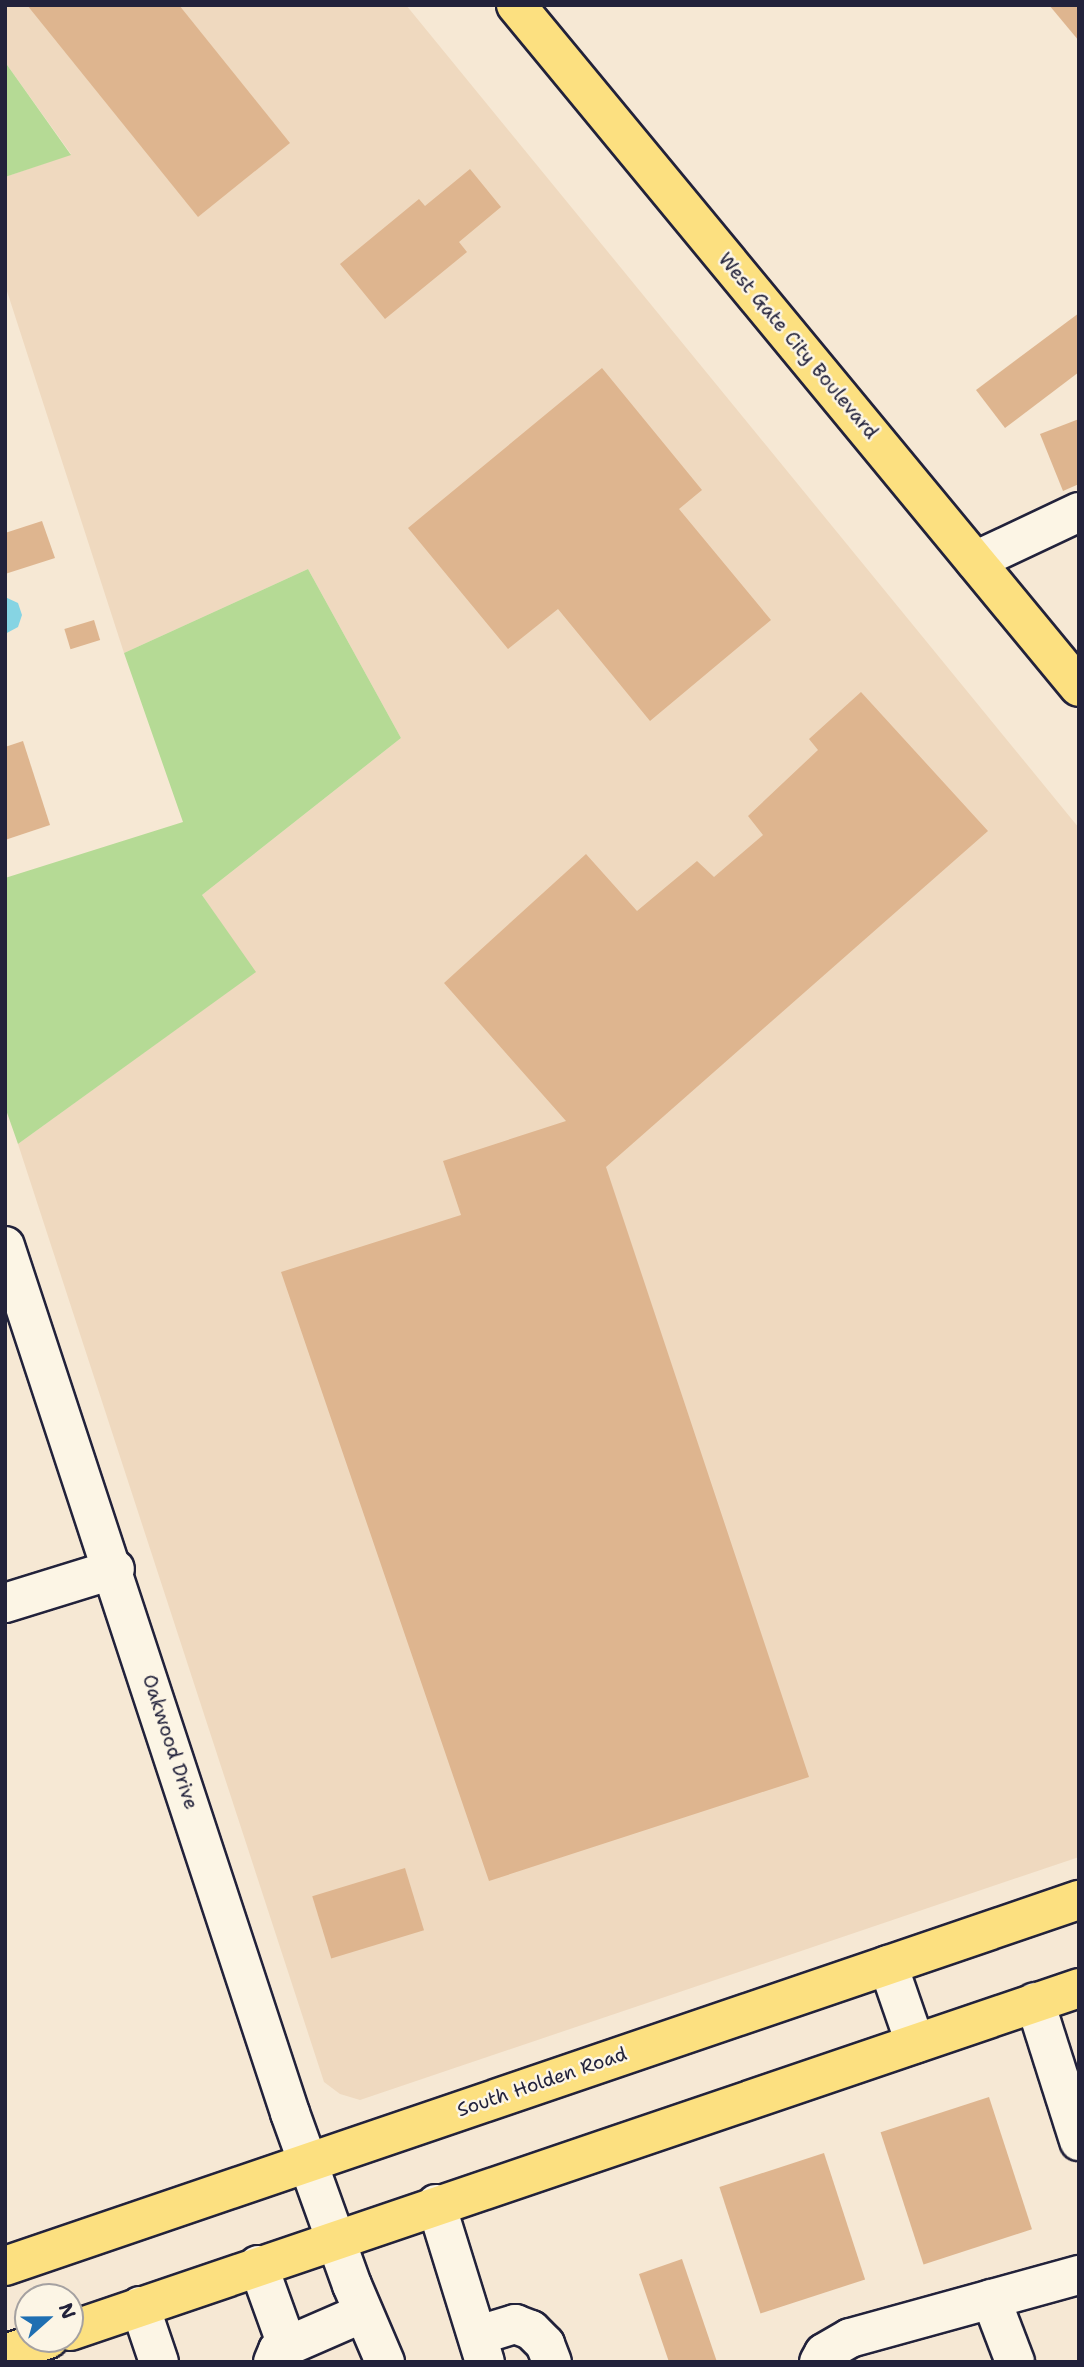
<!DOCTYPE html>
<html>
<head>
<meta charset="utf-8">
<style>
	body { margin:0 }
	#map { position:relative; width:1084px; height:2367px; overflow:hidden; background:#f6e8d4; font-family:"Shantell Sans",sans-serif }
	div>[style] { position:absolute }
	.built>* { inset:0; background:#efd9bf }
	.green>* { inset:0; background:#b5da95 }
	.water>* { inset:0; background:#86d4e3 }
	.building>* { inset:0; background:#deb58f; transform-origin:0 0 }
	.roads { filter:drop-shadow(2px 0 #22223b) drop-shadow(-2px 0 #22223b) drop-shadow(0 2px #22223b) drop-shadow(0 -2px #22223b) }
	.minor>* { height:38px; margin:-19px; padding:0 19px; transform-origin:19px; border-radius:19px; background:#fcf5e5 }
	.major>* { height:38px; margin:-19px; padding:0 19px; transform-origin:19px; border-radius:19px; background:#fce080 }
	span { translate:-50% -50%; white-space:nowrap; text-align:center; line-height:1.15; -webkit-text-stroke:5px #fcf5e5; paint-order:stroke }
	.street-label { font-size:19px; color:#22223b }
	.frame { position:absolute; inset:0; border:7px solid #22223b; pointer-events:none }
	.north { position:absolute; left:14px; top:2283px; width:70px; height:70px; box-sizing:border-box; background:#fcf5e5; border:2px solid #a5a1a1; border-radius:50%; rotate:69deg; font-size:19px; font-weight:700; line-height:28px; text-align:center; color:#22223b }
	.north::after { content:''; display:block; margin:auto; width:24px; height:32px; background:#1f6fb2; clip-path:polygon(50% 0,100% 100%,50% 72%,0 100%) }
</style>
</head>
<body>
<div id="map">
	<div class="built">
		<i style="clip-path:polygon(5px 5px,406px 5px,1079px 828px,1079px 1857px,360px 2100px,340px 2094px,324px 2082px,18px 1144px,255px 972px,202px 895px,401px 738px,308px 569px,124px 653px,5px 285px,5px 177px,71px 154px,5px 62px)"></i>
	</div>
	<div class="green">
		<i style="clip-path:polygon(5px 62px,71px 155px,5px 177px)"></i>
		<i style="clip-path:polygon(308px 569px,401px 738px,202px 895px,256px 972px,18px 1144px,5px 1107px,5px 878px,183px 822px,124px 653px)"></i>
	</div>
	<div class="water">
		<i style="clip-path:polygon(5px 597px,18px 603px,22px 615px,18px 627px,5px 634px)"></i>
	</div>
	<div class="building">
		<i style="clip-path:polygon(27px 5px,179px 5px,290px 143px,198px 217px)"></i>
		<i style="clip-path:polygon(1049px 5px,1079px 5px,1079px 41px)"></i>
		<i style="clip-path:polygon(470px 169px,501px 207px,459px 242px,467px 252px,385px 319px,340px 264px,419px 199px,425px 206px)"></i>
		<i style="clip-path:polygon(1079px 313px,1079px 372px,1005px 428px,976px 390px)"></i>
		<i style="clip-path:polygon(602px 368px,702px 490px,679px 509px,771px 620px,650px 721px,558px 609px,508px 649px,408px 528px)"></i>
		<i style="clip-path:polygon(1079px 419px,1079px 484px,1063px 491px,1040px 434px)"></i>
		<i style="clip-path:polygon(42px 521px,55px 558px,5px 574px,5px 533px)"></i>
		<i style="left:94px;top:620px;width:21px;height:31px;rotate:73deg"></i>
		<i style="clip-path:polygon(861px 692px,988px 831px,606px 1167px,809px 1777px,489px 1881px,281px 1272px,461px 1215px,443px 1161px,566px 1121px,444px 983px,586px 854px,637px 911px,697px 861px,714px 877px,763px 835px,748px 816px,818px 750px,809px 739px)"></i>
		<i style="clip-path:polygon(23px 741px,50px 825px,5px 840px,5px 747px)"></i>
		<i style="left:405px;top:1868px;width:65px;height:97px;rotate:73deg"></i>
		<i style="left:989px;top:2097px;width:139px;height:114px;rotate:72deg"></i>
		<i style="left:824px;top:2153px;width:133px;height:110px;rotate:72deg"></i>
		<i style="clip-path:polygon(682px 2259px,717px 2362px,669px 2362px,639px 2274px)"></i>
	</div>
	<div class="roads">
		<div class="minor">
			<i style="left:975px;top:561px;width:115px;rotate:-25.2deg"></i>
			<i style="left:5px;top:1246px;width:913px;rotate:71.8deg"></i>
			<i style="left:290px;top:2113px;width:183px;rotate:70.2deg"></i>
			<i style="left:352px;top:2285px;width:84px;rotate:66.8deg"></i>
			<i style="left:5px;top:1603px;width:115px;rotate:-17.2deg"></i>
			<i style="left:888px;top:1965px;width:83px;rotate:70.9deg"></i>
			<i style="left:1035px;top:2002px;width:146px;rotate:72.4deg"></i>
			<i style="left:436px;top:2204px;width:165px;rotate:72.8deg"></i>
			<i style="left:258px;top:2265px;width:85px;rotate:70.1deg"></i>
			<i style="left:991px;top:2299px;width:67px;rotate:69.1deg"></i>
			<i style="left:140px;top:2306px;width:59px;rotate:71.3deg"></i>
			<i style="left:479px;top:2335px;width:38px;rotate:-17deg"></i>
			<i style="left:515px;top:2324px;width:17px;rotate:21deg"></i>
			<i style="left:531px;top:2330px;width:20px;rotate:45deg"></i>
			<i style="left:545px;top:2344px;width:19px;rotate:69deg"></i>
			<i style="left:273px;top:2362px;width:13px;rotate:-67deg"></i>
			<i style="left:278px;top:2350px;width:93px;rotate:-23.5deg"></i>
			<i style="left:819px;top:2362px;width:10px;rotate:-61deg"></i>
			<i style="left:824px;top:2353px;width:30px;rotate:-30deg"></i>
			<i style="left:850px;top:2338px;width:238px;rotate:-15.4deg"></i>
		</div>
		<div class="major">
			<i style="left:516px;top:5px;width:884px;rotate:50.46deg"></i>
			<i style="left:5px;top:2266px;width:1135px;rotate:-18.82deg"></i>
			<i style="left:70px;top:2331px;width:1066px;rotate:-18.77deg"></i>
			<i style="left:5px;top:2354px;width:46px;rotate:-19.2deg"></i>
		</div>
	</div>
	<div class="street-label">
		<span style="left:798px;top:346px;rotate:50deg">West Gate City Boulevard</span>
		<span style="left:170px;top:1742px;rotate:72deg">Oakwood Drive</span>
		<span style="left:542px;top:2082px;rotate:-19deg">South Holden Road</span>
	</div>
	<div class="frame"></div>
	<div class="north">N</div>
</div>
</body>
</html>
